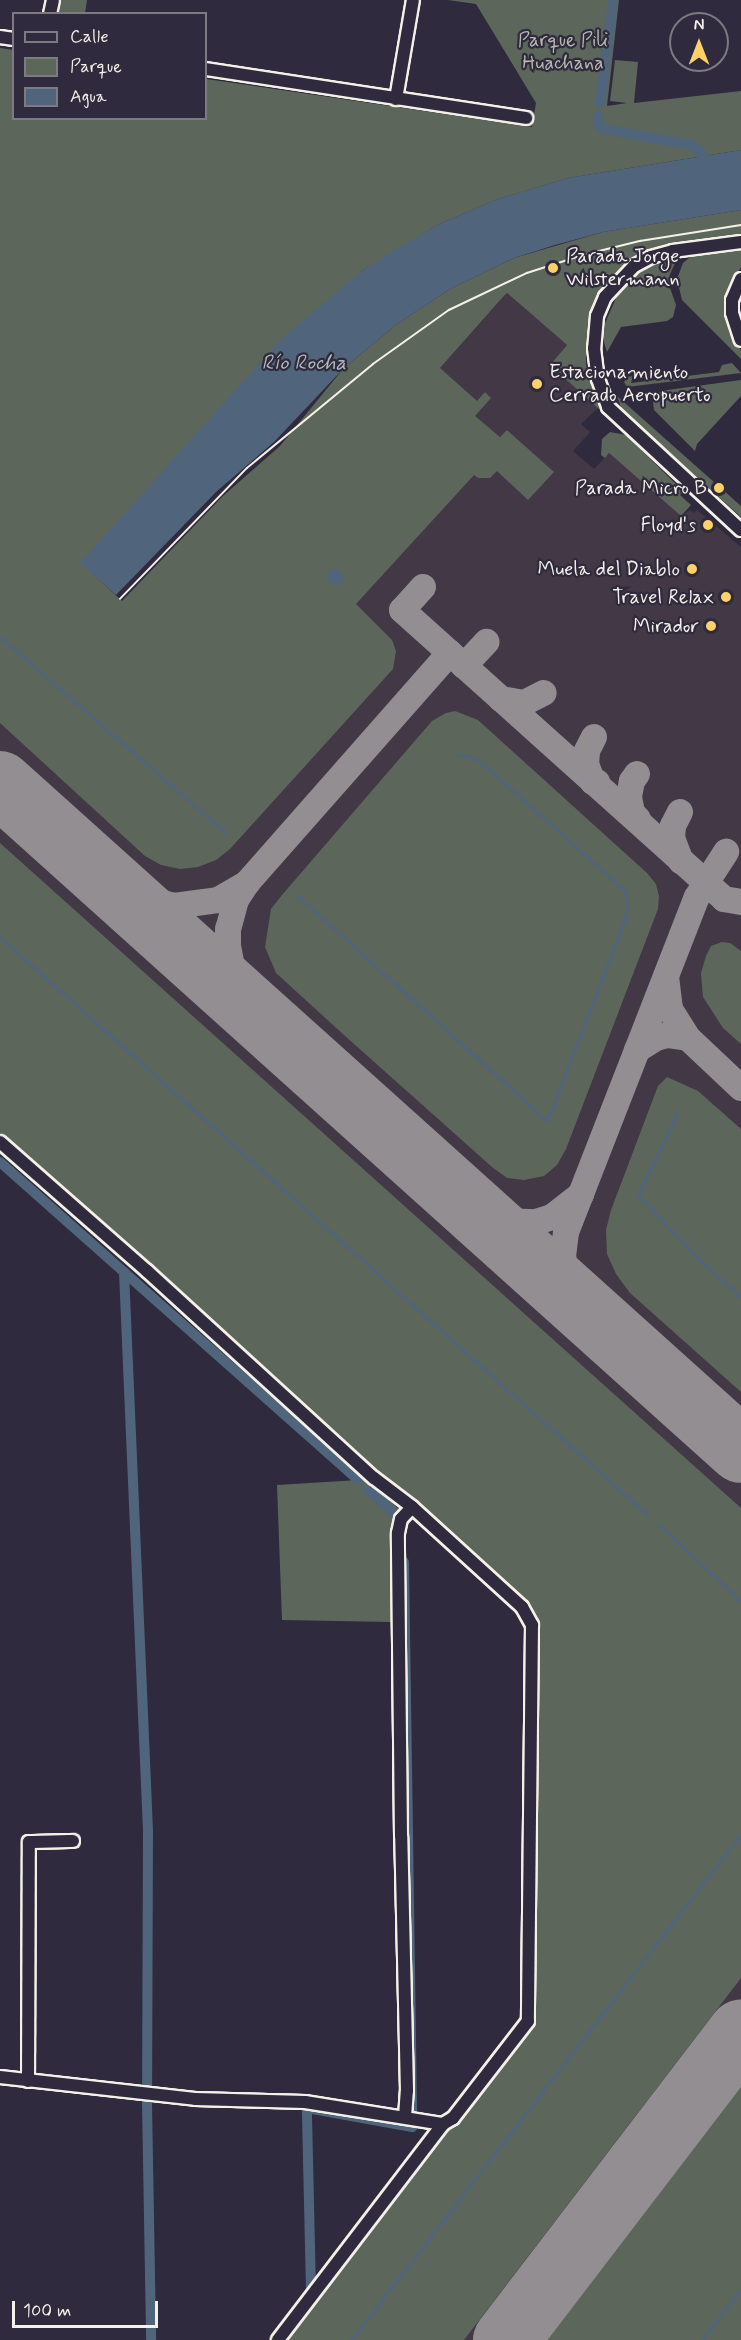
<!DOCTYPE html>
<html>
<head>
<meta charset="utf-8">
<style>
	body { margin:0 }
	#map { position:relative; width:741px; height:2340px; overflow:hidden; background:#2f2a3d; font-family:Mynerve,sans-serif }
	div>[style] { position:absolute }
	.built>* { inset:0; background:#423846 }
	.green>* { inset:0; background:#5d665a }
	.water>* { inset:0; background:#50657b }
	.round { border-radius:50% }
	.stream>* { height:3px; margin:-1.5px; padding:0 1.5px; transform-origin:1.5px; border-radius:1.5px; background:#50657b }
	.canal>* { height:10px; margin:-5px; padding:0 5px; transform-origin:5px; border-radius:5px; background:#50657b }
	.taxiway>* { height:26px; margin:-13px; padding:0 13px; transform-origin:13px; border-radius:13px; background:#928e92 }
	.runway>* { height:66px; margin:-33px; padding:0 33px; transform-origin:33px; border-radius:33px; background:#928e92 }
	.roads { filter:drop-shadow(2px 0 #f4f1e8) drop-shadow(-2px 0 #f4f1e8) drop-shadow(0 2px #f4f1e8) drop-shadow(0 -2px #f4f1e8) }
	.minor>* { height:12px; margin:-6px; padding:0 6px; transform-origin:6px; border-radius:6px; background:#2f2a3d }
	.tram>* { height:1.5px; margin:-0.75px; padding:0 0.75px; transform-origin:0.75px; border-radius:0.75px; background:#f4f1e8 }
	.dots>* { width:16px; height:16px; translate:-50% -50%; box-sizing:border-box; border:3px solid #2f2a3d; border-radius:50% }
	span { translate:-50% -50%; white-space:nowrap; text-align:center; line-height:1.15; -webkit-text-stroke:4.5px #2f2a3d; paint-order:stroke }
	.park-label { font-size:20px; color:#b8b9af }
	.poi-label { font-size:20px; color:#f4f1e8 }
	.left { translate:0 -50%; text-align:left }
	.right { translate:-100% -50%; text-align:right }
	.water-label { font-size:21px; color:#b2b9bc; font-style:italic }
	.legend { position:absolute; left:12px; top:12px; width:195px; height:108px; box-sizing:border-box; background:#2f2a3d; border:2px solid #7e7a81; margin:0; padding:8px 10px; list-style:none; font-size:18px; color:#f4f1e8 }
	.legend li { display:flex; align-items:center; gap:12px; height:30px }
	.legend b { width:30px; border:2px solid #7e7a81 }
	.north { position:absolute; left:669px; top:12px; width:60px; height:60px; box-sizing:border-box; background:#2f2a3d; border:2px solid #7e7a81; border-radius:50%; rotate:0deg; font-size:16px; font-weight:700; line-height:24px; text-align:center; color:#f4f1e8 }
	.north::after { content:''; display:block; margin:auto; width:21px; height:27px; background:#ffd166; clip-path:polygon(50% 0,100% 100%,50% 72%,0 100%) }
	.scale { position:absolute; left:12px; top:2301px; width:146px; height:27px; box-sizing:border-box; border:3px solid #f4f1e8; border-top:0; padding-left:8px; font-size:18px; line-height:21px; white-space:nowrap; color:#f4f1e8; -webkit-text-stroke:4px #2f2a3d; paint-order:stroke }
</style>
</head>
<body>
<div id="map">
	<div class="built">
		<i style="clip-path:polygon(0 48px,13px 50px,14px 118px,206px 118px,206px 79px,533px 127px,568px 178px,439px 224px,362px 271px,80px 563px,122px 601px,223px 496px,234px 502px,440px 368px,507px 293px,567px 345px,550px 365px,598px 408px,581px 424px,590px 432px,573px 451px,594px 469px,609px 453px,681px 516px,690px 510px,694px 513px,697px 510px,741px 547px,741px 2316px,723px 2340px,286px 2340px,531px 2023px,535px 2015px,536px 1622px,534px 1612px,0 1133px)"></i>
	</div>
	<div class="green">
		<i style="clip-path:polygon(58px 0,87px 0,85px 13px,55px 14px)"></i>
		<i style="clip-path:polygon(448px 0,619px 0,607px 106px,627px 103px,610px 101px,615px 60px,638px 62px,634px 103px,741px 91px,741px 150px,568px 178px,498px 199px,439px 224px,362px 271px,81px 563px,122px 601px,223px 496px,280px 446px,343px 369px,397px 324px,450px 289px,514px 258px,603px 232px,741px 210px,741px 236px,694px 240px,651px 250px,619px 271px,605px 286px,595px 302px,586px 343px,586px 365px,601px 411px,550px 365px,567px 345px,507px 293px,503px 297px,440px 368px,477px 401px,485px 392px,491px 398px,475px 416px,500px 437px,507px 430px,554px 472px,528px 500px,497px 471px,490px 478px,478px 478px,474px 475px,356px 604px,392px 640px,396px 651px,393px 669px,230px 849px,216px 860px,198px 867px,180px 869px,161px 865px,145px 856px,0 723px,0 48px,13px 50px,14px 118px,206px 118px,206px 79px,532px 127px,536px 103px,476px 4px)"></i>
		<i style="clip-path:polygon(741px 247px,741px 267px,730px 285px,725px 307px,729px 332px,741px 350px,741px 359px,682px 300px,677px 279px,683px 263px,695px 253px)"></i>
		<i style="clip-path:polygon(679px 255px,670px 274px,669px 285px,676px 305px,673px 317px,667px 321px,621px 327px,607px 352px,603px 339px,604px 326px,619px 291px,642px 269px)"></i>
		<i style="clip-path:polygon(732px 363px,741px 373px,627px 387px,624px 382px,627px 377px,633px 376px,631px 383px,719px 372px,722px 365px)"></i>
		<i style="clip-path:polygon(741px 380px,741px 396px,697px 444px,695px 451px,654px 410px,653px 402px,660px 391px)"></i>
		<i style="clip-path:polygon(617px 396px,741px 506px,741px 517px,622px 410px)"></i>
		<i style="clip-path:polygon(610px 432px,626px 435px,683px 491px,680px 495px,691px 505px,681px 516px,609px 453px,605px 458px,601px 455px,602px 439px)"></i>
		<i style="clip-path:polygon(455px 711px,478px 720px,605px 835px,647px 873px,656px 884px,659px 896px,658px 909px,566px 1149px,557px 1165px,544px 1176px,524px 1180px,507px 1178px,492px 1167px,344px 1035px,276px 973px,265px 947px,271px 909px,282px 895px,432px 721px,446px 713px)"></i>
		<i style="clip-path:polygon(0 843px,741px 1508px,741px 1978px,464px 2340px,286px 2340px,531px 2023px,535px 2015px,534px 1611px,0 1133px)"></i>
		<i style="clip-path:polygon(722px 942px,730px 943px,741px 951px,741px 1044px,723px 1028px,703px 997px,701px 973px,706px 956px,711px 946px)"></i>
		<i style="clip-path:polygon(667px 1077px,698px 1091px,741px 1129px,741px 1392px,630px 1293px,616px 1274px,607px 1254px,606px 1230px,611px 1210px,658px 1086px)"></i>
		<i style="clip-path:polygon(364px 1477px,401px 1511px,393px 1524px,391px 1537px,391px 1622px,282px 1620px,277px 1485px,358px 1480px)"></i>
		<i style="clip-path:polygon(741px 2083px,741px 2340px,545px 2340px)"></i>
	</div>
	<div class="water">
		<i style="clip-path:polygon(741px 150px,741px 210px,603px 232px,555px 245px,514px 258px,450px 289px,397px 324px,343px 369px,274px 442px,216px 492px,116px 595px,80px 563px,283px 337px,362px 271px,391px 252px,439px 224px,498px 199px,568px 178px)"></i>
		<i class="round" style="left:327px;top:569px;width:16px;height:16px"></i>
	</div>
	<div class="stream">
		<i style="left:0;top:637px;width:299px;rotate:40.9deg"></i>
		<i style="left:298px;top:896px;width:336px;rotate:42.1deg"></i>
		<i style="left:547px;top:1121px;width:214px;rotate:-68.9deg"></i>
		<i style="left:624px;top:921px;width:15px;rotate:-74deg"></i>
		<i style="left:628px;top:907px;width:16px;rotate:-101deg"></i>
		<i style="left:625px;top:891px;width:181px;rotate:-138.1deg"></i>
		<i style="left:490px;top:770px;width:20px;rotate:-143deg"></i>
		<i style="left:474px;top:758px;width:16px;rotate:-166deg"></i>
		<i style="left:0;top:937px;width:868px;rotate:41.73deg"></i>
		<i style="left:677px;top:1114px;width:90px;rotate:115.7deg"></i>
		<i style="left:638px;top:1195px;width:91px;rotate:46.3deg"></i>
		<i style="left:701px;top:1261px;width:54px;rotate:42deg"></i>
		<i style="left:658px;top:1524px;width:113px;rotate:42.9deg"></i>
		<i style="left:351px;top:2340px;width:639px;rotate:-52.38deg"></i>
		<i style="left:702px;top:2340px;width:64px;rotate:-52.6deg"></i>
	</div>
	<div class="canal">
		<i style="left:600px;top:103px;width:104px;rotate:-82.8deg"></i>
		<i style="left:598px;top:116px;width:10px;rotate:84deg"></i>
		<i style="left:599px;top:126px;width:5px;rotate:37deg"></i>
		<i style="left:603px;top:129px;width:90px;rotate:10.2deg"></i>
		<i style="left:692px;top:145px;width:15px;rotate:42deg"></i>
		<i style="left:703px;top:155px;width:14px;rotate:82deg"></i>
		<i style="left:0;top:1162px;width:479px;rotate:41.6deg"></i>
		<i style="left:124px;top:1272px;width:560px;rotate:87.54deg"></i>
		<i style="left:148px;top:1831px;width:253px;rotate:90.2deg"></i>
		<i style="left:369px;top:1490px;width:34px;rotate:43deg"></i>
		<i style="left:404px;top:1562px;width:548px;rotate:89.16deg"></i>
		<i style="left:147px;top:2103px;width:237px;rotate:89deg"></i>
		<i style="left:311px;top:2291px;width:183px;rotate:-91.3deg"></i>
		<i style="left:307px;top:2108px;width:107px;rotate:10.3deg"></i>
	</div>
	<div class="taxiway">
		<i style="left:423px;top:587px;width:31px;rotate:132deg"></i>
		<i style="left:402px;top:610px;width:433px;rotate:41.9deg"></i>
		<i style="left:724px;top:899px;width:17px;rotate:10deg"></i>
		<i style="left:464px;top:666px;width:33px;rotate:-47deg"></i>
		<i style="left:501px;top:699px;width:23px;rotate:10deg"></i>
		<i style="left:524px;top:703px;width:22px;rotate:-27deg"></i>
		<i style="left:594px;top:737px;width:16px;rotate:117deg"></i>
		<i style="left:587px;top:751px;width:13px;rotate:94deg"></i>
		<i style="left:586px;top:764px;width:19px;rotate:69deg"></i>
		<i style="left:593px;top:782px;width:4px"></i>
		<i style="left:637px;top:774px;width:9px;rotate:126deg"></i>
		<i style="left:632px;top:781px;width:16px;rotate:101deg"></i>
		<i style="left:629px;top:797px;width:16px;rotate:79deg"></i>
		<i style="left:632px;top:813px;width:8px;rotate:45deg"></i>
		<i style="left:680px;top:812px;width:16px;rotate:117deg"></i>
		<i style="left:673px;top:826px;width:12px;rotate:95deg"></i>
		<i style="left:672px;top:838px;width:25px;rotate:69deg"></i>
		<i style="left:108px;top:882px;width:27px;rotate:28deg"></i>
		<i style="left:132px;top:895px;width:43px;rotate:14.7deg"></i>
		<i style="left:174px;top:906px;width:44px;rotate:-7.8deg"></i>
		<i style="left:218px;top:900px;width:34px;rotate:-30deg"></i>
		<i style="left:247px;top:883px;width:20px;rotate:123deg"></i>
		<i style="left:236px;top:900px;width:30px;rotate:105deg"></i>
		<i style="left:228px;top:929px;width:17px;rotate:90deg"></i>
		<i style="left:228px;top:946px;width:21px;rotate:79deg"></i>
		<i style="left:232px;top:967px;width:46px;rotate:65.7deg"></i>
		<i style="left:247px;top:883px;width:307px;rotate:-48.6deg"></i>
		<i style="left:688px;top:1038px;width:73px;rotate:43.3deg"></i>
		<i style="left:637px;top:1050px;width:22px;rotate:-32deg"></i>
		<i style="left:656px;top:1038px;width:11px;rotate:-15deg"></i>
		<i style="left:667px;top:1035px;width:21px;rotate:8deg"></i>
		<i style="left:688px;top:1038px;width:34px;rotate:-122deg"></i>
		<i style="left:670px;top:1009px;width:32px;rotate:-97deg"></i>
		<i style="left:581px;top:1194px;width:319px;rotate:-68.7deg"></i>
		<i style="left:697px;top:897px;width:54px;rotate:-57.2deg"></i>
		<i style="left:469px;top:1205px;width:38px;rotate:25deg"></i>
		<i style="left:503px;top:1221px;width:33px;rotate:2deg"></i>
		<i style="left:536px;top:1222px;width:17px;rotate:-17deg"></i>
		<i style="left:552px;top:1217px;width:37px;rotate:-38deg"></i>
		<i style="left:581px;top:1194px;width:41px;rotate:111.5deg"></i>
		<i style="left:566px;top:1232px;width:24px;rotate:97deg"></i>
		<i style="left:563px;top:1256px;width:16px;rotate:79deg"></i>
		<i style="left:566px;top:1272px;width:47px;rotate:60.7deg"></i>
	</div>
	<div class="runway">
		<i style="left:0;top:784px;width:996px;rotate:41.95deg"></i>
		<i style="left:506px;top:2340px;width:387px;rotate:-52.6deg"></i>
	</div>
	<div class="roads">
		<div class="minor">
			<i style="left:50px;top:14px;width:14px;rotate:-78deg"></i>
			<i style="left:0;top:37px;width:14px;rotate:8deg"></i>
			<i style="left:206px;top:69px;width:324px;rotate:8.7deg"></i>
			<i style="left:396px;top:99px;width:100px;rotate:-80.3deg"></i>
			<i style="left:741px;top:242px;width:69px;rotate:172.5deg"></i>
			<i style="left:673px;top:251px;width:23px;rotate:165deg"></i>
			<i style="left:651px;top:257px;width:19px;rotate:152deg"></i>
			<i style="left:634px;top:266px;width:42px;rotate:133.1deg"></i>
			<i style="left:605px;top:297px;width:21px;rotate:113deg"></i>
			<i style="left:597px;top:316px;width:32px;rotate:95deg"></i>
			<i style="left:594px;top:348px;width:31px;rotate:83deg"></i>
			<i style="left:598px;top:379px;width:30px;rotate:70deg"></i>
			<i style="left:608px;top:407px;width:181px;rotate:42.8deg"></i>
			<i style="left:741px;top:279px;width:23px;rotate:113deg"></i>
			<i style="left:732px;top:300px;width:13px;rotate:90deg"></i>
			<i style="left:732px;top:313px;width:28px;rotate:72deg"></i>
			<i style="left:0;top:1142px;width:196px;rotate:41.3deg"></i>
			<i style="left:147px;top:1271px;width:307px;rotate:42.4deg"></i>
			<i style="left:374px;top:1478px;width:48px;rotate:37.3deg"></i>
			<i style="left:412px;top:1507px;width:149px;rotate:42.3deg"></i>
			<i style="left:522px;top:1607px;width:21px;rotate:61deg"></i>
			<i style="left:532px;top:1625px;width:396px;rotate:90.6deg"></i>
			<i style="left:528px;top:2021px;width:123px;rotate:127.7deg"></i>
			<i style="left:453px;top:2118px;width:12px;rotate:149deg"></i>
			<i style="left:443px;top:2124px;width:272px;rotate:127.4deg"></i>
			<i style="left:0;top:2077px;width:196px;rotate:6.4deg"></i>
			<i style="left:195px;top:2099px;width:110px;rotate:1.6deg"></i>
			<i style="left:305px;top:2102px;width:140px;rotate:9.1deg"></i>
			<i style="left:28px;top:2081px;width:239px;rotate:-89.8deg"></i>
			<i style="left:29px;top:1842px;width:44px;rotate:-1.3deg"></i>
			<i style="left:405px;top:2117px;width:26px;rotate:-86deg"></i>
			<i style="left:407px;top:2091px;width:255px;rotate:-91.3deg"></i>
			<i style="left:401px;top:1836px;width:303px;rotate:-90.6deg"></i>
			<i style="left:398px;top:1533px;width:14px;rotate:-78deg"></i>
			<i style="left:401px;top:1519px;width:16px;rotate:-47deg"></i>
		</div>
	</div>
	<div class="tram">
		<i style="left:120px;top:599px;width:182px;rotate:-45.9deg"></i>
		<i style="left:247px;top:468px;width:163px;rotate:-39.5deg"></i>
		<i style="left:373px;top:364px;width:93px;rotate:-35.4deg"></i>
		<i style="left:449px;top:310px;width:86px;rotate:-25.4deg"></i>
		<i style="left:527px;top:273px;width:59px;rotate:-17.8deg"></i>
		<i style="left:583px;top:255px;width:59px;rotate:-13.8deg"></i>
		<i style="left:640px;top:241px;width:102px;rotate:-9deg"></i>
	</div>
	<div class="dots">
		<i style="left:553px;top:268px;background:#ffd166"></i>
		<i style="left:537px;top:384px;background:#ffd166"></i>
		<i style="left:719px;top:488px;background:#ffd166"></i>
		<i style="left:708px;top:525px;background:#ffd166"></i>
		<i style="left:692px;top:569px;background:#ffd166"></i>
		<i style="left:726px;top:597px;background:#ffd166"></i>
		<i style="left:711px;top:626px;background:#ffd166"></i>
	</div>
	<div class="park-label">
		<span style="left:563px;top:52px">Parque Pili<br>Huachana</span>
	</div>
	<div class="poi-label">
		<span class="left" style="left:566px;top:268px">Parada Jorge<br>Wilstermann</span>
		<span class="left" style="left:549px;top:384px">Estacionamiento<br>Cerrado Aeropuerto</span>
		<span class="right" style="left:707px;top:488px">Parada Micro B</span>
		<span class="right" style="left:696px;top:525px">Floyd's</span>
		<span class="right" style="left:680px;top:569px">Muela del Diablo</span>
		<span class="right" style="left:714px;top:597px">Travel Relax</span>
		<span class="right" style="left:699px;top:626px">Mirador</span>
	</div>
	<div class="water-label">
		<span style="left:304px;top:363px">Río Rocha</span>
	</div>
	<ul class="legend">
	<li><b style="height:8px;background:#2f2a3d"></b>Calle</li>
	<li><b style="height:16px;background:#5d665a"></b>Parque</li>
	<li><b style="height:16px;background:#50657b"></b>Agua</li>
	</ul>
	<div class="north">N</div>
	<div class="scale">100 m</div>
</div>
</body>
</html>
